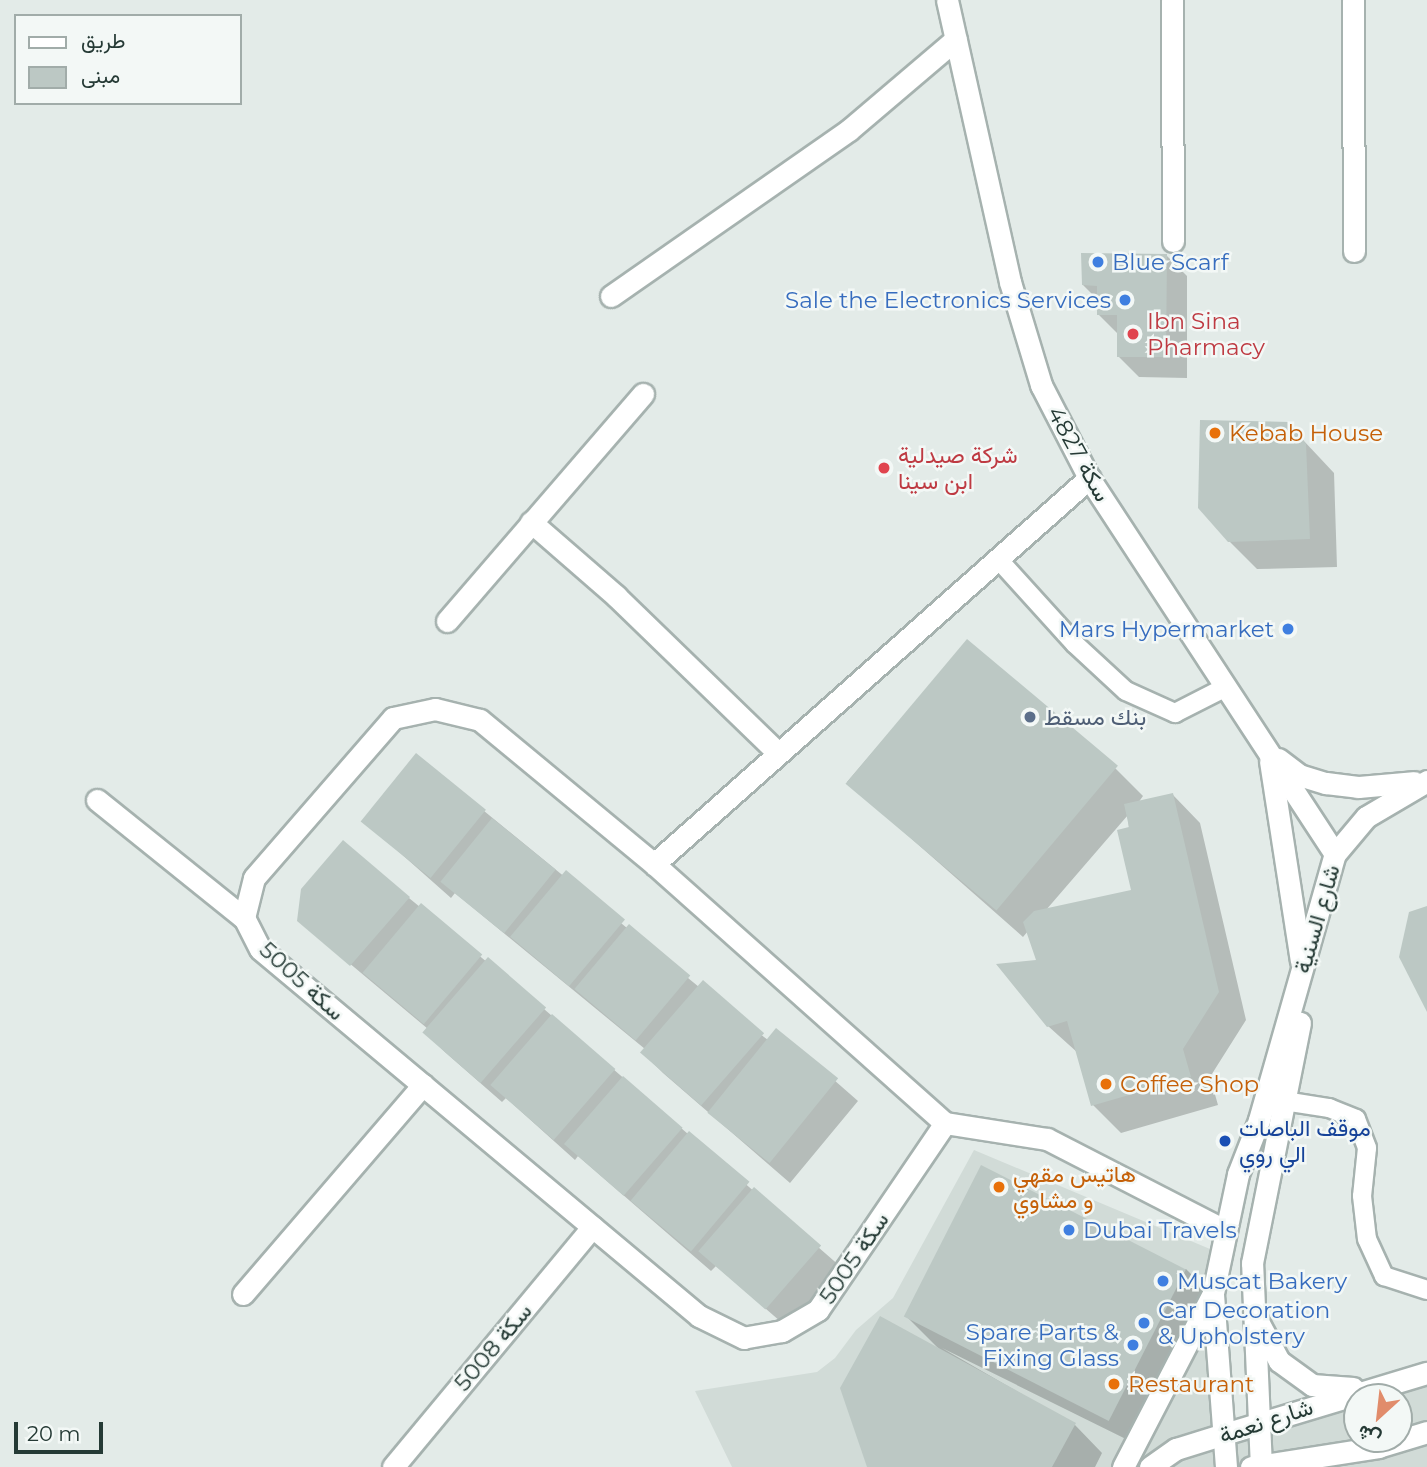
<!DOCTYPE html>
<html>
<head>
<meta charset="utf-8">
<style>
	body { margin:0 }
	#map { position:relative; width:1427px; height:1467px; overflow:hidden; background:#e3ebe8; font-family:Montserrat,Vazirmatn,sans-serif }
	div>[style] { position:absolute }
	.built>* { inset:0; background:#d1dbd7 }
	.shadow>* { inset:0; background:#0003 }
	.building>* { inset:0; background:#bcc8c4; transform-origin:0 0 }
	.roads { filter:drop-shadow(2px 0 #a6b2af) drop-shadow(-2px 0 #a6b2af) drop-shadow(0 2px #a6b2af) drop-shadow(0 -2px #a6b2af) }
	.lane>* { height:18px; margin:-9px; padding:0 9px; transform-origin:9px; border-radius:9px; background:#fff }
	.street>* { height:21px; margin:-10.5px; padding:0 10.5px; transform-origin:10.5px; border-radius:10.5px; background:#fff }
	.secondary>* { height:21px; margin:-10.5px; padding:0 10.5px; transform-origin:10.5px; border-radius:10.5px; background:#fff }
	.dots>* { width:19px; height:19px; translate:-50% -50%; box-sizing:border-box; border:4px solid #f3f8f6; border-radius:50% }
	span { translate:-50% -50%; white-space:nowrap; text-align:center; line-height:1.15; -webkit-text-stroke:5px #f3f8f6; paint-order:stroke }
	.shop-label { font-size:23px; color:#366cbe }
	.left { translate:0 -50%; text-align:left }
	.right { translate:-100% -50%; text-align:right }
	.health-label { font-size:23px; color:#be3a42 }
	.food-label { font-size:23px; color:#c56008 }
	.street-label { font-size:23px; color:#253a35 }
	.service-label { font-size:23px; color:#4e5e75 }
	.transit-label { font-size:23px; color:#164399 }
	.legend { position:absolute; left:14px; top:14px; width:228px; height:91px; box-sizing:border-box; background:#f3f8f6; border:2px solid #a1aca9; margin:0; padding:9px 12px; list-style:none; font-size:21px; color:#253a35 }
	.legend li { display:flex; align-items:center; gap:14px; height:35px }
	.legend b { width:35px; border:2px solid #a1aca9 }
	.north { position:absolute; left:1343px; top:1383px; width:70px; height:70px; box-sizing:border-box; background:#f3f8f6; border:2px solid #a1aca9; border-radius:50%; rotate:207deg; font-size:19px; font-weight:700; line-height:28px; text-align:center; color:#253a35 }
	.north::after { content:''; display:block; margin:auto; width:24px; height:32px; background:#e18c6b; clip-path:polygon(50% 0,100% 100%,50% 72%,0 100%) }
	.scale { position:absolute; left:14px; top:1422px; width:89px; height:32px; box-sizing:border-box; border:4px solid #253a35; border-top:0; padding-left:9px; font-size:21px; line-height:24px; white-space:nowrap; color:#253a35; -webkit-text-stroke:5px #f3f8f6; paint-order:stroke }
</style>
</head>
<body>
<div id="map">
	<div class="built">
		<i style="clip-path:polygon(evenodd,974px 1150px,1210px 1249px,1231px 1445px,1427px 1364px,1427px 1467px,732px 1467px,695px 1391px,817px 1372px,835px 1358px,856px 1330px,893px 1298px,974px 1150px,1357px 1397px,1399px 1397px,1399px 1439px,1357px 1439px,1357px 1397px)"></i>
	</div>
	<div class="shadow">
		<i style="clip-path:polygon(1166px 255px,1187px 276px,1187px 378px,1139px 377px,1118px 356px,1119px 335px,1098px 314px,1098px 300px,1083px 285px)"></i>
		<i style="clip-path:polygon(1288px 424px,1334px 473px,1337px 567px,1257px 569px,1229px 541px)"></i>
		<i style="clip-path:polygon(evenodd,967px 642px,1116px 769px,1143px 796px,1138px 803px,1173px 795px,1200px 823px,1246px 1020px,1210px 1077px,1218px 1105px,1121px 1133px,1093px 1105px,1078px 1053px,1048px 1026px,1039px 961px,1028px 931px,1023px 937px,847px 782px,967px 642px,1128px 815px,1133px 891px,1046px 910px,1128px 815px)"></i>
		<i style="clip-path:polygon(417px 756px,699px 987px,768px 1040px,777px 1030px,858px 1101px,790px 1183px,663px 1073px,642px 1052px,645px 1049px,455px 893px,451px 898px,363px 820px)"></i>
		<i style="clip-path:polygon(409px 898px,544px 1009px,841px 1267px,788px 1328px,716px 1266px,711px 1271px,578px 1156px,575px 1160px,506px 1098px,502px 1102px,446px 1053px,425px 1033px,428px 1029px,299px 921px)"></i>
		<i style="clip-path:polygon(1186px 1269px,1214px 1297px,1140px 1446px,942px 1348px,1075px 1425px,1102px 1453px,1095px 1467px,869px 1467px,939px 1349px,907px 1317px)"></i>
	</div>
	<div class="building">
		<i style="clip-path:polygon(1081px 253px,1167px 254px,1166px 357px,1117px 357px,1117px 315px,1097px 315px,1097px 286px,1082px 285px)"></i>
		<i style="clip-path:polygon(1200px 420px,1289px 422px,1306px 444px,1310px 539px,1228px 542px,1198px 508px)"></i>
		<i style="left:967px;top:639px;width:197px;height:189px;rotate:40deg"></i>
		<i style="left:416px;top:753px;width:90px;height:88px;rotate:39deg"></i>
		<i style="clip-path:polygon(1173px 793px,1219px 992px,1183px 1049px,1191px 1077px,1091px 1106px,1067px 1021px,1047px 1027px,996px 964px,1036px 960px,1023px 922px,1034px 911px,1131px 890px,1117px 830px,1129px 827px,1124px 804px)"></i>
		<i style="left:492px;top:818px;width:82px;height:82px;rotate:39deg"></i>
		<i style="clip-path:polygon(343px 840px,410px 897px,350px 966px,297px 921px,301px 889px)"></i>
		<i style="left:566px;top:870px;width:77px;height:87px;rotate:40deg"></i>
		<i style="left:421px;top:903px;width:80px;height:91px;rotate:40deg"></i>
		<i style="clip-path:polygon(1427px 906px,1427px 1012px,1399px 957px,1409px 912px)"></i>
		<i style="left:629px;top:924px;width:80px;height:85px;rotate:40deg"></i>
		<i style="left:488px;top:957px;width:77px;height:100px;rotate:41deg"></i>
		<i style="left:703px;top:980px;width:81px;height:96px;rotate:41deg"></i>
		<i style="left:552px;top:1014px;width:84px;height:94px;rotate:41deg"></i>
		<i style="left:776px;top:1028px;width:80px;height:109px;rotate:39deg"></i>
		<i style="left:623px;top:1076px;width:79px;height:90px;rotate:41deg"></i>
		<i style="left:689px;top:1131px;width:79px;height:91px;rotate:40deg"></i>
		<i style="left:981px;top:1165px;width:230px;height:170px;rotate:27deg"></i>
		<i style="left:754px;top:1187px;width:89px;height:85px;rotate:41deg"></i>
		<i style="clip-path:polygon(880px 1316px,1076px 1423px,1052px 1467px,867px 1467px,840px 1388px)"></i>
	</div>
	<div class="roads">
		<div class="lane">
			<i style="left:998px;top:559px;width:115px;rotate:47.8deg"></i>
			<i style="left:1075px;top:644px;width:69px;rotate:42.7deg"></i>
			<i style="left:1126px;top:691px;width:54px;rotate:24.2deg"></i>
			<i style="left:1175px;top:713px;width:57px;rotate:-27deg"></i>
			<i style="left:1284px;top:1101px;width:46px;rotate:8.8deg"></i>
			<i style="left:1329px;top:1108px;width:29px;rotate:22deg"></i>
			<i style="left:1356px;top:1119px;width:31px;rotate:69deg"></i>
			<i style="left:1367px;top:1148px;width:48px;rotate:95.9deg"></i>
			<i style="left:1362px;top:1196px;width:43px;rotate:83.4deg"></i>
			<i style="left:1367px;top:1239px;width:41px;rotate:65.3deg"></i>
			<i style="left:1384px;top:1276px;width:45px;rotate:18deg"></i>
		</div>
		<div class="street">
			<i style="left:1172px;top:0;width:241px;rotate:89.8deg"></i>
			<i style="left:1353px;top:0;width:251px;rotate:89.8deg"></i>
			<i style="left:611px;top:296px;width:290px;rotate:-34.9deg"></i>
			<i style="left:849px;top:130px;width:140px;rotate:-40.4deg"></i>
			<i style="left:531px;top:522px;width:113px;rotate:41deg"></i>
			<i style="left:616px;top:596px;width:226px;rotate:44.1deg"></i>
			<i style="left:447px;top:621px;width:300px;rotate:-49.2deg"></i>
			<i style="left:97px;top:800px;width:189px;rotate:38.8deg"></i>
			<i style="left:654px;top:864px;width:582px;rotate:-41.58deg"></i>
			<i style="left:945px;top:1123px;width:226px;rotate:124.2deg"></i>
			<i style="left:818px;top:1310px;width:42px;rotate:149.7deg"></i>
			<i style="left:782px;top:1331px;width:39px;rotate:170deg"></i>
			<i style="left:744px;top:1338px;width:50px;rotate:-153.9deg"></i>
			<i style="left:699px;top:1316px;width:572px;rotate:-140.1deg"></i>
			<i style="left:260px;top:949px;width:35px;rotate:-117deg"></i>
			<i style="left:244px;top:918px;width:41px;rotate:-76deg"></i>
			<i style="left:254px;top:878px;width:212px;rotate:-49deg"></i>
			<i style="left:393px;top:718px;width:43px;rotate:-12.1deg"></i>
			<i style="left:435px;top:709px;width:46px;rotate:13.7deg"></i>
			<i style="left:480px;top:720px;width:226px;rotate:39.6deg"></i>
			<i style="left:654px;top:864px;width:390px;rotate:41.7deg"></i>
			<i style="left:945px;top:1123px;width:103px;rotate:8.9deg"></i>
			<i style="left:1047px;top:1139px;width:201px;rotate:27.2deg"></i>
			<i style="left:243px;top:1294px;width:276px;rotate:-49.3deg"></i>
			<i style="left:393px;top:1467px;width:312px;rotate:-50.3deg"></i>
			<i style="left:1150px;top:1467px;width:32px;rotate:-35deg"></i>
			<i style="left:1176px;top:1449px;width:47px;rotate:-17.3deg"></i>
		</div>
		<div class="secondary">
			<i style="left:947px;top:0;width:289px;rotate:77.4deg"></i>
			<i style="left:1010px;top:282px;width:108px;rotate:73.2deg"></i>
			<i style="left:1041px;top:385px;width:105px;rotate:62.7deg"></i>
			<i style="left:1089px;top:478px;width:449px;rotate:56.8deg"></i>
			<i style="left:1278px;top:759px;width:26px;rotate:37deg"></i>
			<i style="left:1299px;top:775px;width:28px;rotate:17deg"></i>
			<i style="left:1326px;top:783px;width:32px;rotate:7deg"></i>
			<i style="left:1358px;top:787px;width:56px;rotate:-5.1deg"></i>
			<i style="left:1270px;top:761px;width:202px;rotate:81.2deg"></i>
			<i style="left:1255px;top:1316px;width:51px;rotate:61.9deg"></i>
			<i style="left:1279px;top:1361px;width:41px;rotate:36deg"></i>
			<i style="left:1312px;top:1385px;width:41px;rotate:4.2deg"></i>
			<i style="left:1221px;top:1435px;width:215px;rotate:-16.8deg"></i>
			<i style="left:1123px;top:1467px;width:194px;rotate:-62.6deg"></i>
			<i style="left:1226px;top:1467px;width:174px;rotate:-94.3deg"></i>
			<i style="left:1213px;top:1293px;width:122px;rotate:-78.1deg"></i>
			<i style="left:1238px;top:1174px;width:58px;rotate:-68.7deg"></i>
			<i style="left:1259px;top:1120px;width:277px;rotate:-74.1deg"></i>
			<i style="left:1335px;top:854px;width:48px;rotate:-50deg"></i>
			<i style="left:1366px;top:817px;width:71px;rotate:-30.5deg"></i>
			<i style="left:1251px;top:1467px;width:129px;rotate:-8.9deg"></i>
			<i style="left:1378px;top:1447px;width:51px;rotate:-17deg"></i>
			<i style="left:1261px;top:1467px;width:204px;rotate:-92.5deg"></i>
			<i style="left:1252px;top:1263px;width:245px;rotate:-78.7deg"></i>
		</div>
	</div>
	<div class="dots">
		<i style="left:1098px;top:262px;background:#3f7fe0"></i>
		<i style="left:1125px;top:300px;background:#3f7fe0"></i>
		<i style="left:1133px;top:334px;background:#e0444e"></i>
		<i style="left:1215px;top:433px;background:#e8710a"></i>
		<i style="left:884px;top:468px;background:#e0444e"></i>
		<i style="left:1288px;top:629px;background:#3f7fe0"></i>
		<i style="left:1030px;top:717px;background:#5c6f8a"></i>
		<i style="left:1106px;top:1084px;background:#e8710a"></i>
		<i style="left:1225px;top:1141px;background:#1a4fb4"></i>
		<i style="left:999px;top:1187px;background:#e8710a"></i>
		<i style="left:1069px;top:1230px;background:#3f7fe0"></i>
		<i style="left:1163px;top:1281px;background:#3f7fe0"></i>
		<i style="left:1144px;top:1323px;background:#3f7fe0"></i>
		<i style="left:1133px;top:1345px;background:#3f7fe0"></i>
		<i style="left:1114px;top:1384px;background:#e8710a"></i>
	</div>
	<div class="shop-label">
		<span class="left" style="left:1112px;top:262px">Blue Scarf</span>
		<span class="right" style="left:1111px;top:300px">Sale the Electronics Services</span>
		<span class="right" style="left:1274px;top:629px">Mars Hypermarket</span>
		<span class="left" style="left:1083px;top:1230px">Dubai Travels</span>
		<span class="left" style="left:1177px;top:1281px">Muscat Bakery</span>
		<span class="left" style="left:1158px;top:1323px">Car Decoration<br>&amp; Upholstery</span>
		<span class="right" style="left:1119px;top:1345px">Spare Parts &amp;<br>Fixing Glass</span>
	</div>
	<div class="health-label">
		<span class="left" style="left:1147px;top:334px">Ibn Sina<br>Pharmacy</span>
		<span class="left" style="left:898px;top:468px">شركة صيدلية<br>ابن سينا</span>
	</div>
	<div class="food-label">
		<span class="left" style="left:1229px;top:433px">Kebab House</span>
		<span class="left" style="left:1120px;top:1084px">Coffee Shop</span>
		<span class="left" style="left:1013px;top:1187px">هاتيس مقهي<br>و مشاوي</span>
		<span class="left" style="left:1128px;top:1384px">Restaurant</span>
	</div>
	<div class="street-label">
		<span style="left:1079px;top:454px;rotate:61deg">سكة 4827</span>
		<span style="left:1317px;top:919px;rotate:-74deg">شارع السنية</span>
		<span style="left:302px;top:981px;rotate:42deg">سكة 5005</span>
		<span style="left:854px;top:1258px;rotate:-56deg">سكة 5005</span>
		<span style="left:493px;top:1347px;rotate:-50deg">سكة 5008</span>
		<span style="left:1266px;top:1421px;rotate:-18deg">شارع نعمة</span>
	</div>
	<div class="service-label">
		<span class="left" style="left:1044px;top:717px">بنك مسقط</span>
	</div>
	<div class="transit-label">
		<span class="left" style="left:1239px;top:1141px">موقف الباصات<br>الي روي</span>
	</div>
	<ul class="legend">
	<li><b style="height:9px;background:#fff"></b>طريق</li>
	<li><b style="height:19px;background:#bcc8c4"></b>مبنى</li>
	</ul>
	<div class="north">ش</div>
	<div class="scale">20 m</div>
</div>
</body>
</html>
